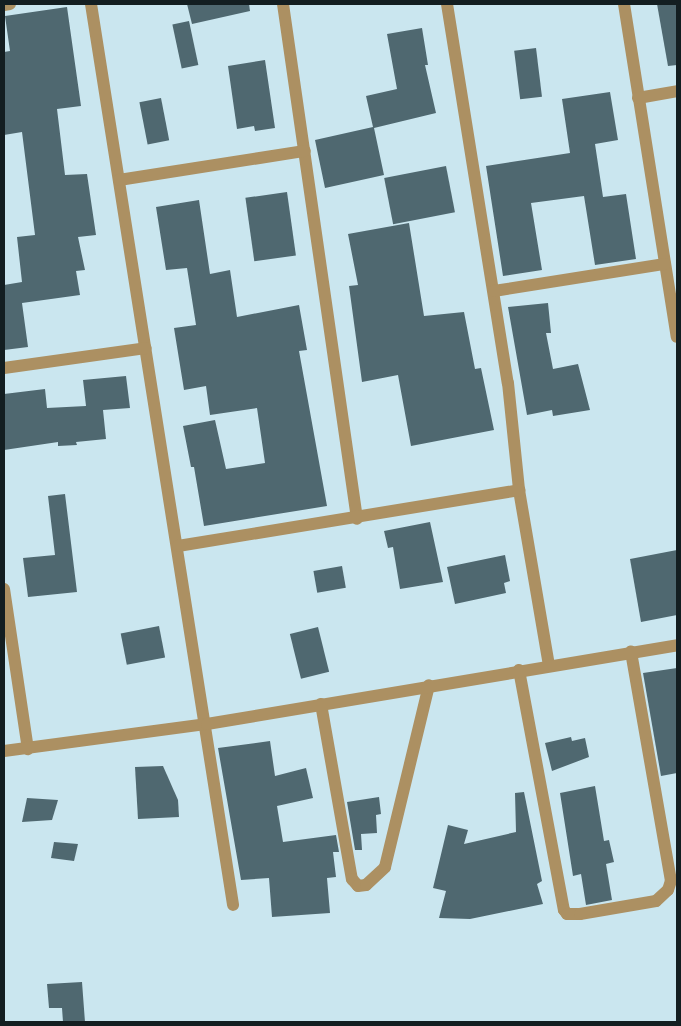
<!DOCTYPE html>
<html>
<head>
<meta charset="utf-8">
<style>
	body { margin:0 }
	#map { position:relative; width:681px; height:1026px; overflow:hidden; background:#cae6ef; font-family:"Public Sans",sans-serif }
	div>[style] { position:absolute }
	.building>* { inset:0; background:#4f6870; transform-origin:0 0 }
	.minor>* { height:12px; margin:-6px; padding:0 6px; transform-origin:6px; border-radius:6px; background:#ac9062 }
	span { translate:-50% -50%; white-space:nowrap; text-align:center; line-height:1.15; -webkit-text-stroke:5px #d7f4fc; paint-order:stroke }
	.frame { position:absolute; inset:0; border:5px solid #131e21; pointer-events:none }
</style>
</head>
<body>
<div id="map">
	<div class="building">
		<i style="clip-path:polygon(187px 4px,249px 4px,250px 11px,192px 24px)"></i>
		<i style="clip-path:polygon(657px 4px,677px 4px,677px 65px,668px 66px)"></i>
		<i style="clip-path:polygon(67px 7px,81px 106px,57px 109px,65px 175px,87px 174px,96px 235px,78px 237px,85px 270px,76px 271px,80px 295px,22px 303px,28px 347px,4px 350px,4px 285px,22px 282px,17px 237px,35px 235px,22px 132px,4px 135px,4px 52px,10px 51px,5px 16px)"></i>
		<i style="left:189px;top:21px;width:45px;height:17px;rotate:78deg"></i>
		<i style="clip-path:polygon(422px 28px,428px 65px,425px 65px,436px 113px,374px 128px,384px 175px,325px 188px,315px 140px,373px 127px,366px 96px,397px 89px,387px 34px)"></i>
		<i style="left:536px;top:48px;width:49px;height:22px;rotate:83deg"></i>
		<i style="clip-path:polygon(265px 60px,275px 128px,255px 131px,254px 126px,237px 129px,228px 66px)"></i>
		<i style="clip-path:polygon(610px 92px,618px 140px,595px 144px,603px 197px,626px 194px,636px 259px,595px 265px,584px 196px,531px 203px,542px 270px,503px 276px,486px 166px,570px 153px,562px 99px)"></i>
		<i style="left:161px;top:98px;width:43px;height:22px;rotate:79deg"></i>
		<i style="left:446px;top:166px;width:47px;height:63px;rotate:79deg"></i>
		<i style="left:287px;top:192px;width:64px;height:42px;rotate:82deg"></i>
		<i style="clip-path:polygon(199px 200px,210px 274px,230px 270px,237px 317px,299px 305px,307px 350px,299px 351px,327px 506px,204px 526px,194px 467px,191px 467px,183px 426px,215px 420px,226px 469px,265px 463px,257px 408px,210px 415px,206px 386px,184px 390px,174px 328px,196px 325px,187px 268px,166px 270px,156px 207px)"></i>
		<i style="clip-path:polygon(409px 223px,424px 316px,464px 312px,475px 369px,481px 368px,494px 430px,411px 446px,398px 375px,362px 382px,349px 286px,358px 285px,348px 234px)"></i>
		<i style="clip-path:polygon(548px 303px,551px 333px,546px 333px,553px 369px,578px 364px,590px 410px,553px 416px,552px 410px,527px 415px,508px 307px)"></i>
		<i style="clip-path:polygon(126px 376px,130px 408px,103px 410px,106px 439px,76px 442px,77px 445px,58px 446px,58px 442px,4px 450px,4px 394px,45px 389px,47px 408px,86px 406px,83px 380px)"></i>
		<i style="clip-path:polygon(65px 494px,77px 592px,28px 597px,23px 558px,55px 555px,48px 496px)"></i>
		<i style="clip-path:polygon(430px 522px,443px 582px,400px 589px,393px 547px,388px 548px,384px 531px)"></i>
		<i style="clip-path:polygon(677px 550px,677px 615px,641px 622px,630px 559px)"></i>
		<i style="clip-path:polygon(505px 555px,510px 581px,504px 583px,506px 593px,455px 604px,447px 567px)"></i>
		<i style="left:342px;top:566px;width:22px;height:29px;rotate:80deg"></i>
		<i style="left:159px;top:626px;width:32px;height:39px;rotate:79deg"></i>
		<i style="left:318px;top:627px;width:46px;height:29px;rotate:76deg"></i>
		<i style="clip-path:polygon(677px 668px,677px 773px,661px 776px,643px 673px)"></i>
		<i style="clip-path:polygon(571px 737px,572px 741px,585px 738px,589px 757px,552px 771px,545px 743px)"></i>
		<i style="clip-path:polygon(270px 741px,275px 776px,306px 768px,313px 798px,277px 806px,283px 842px,336px 835px,339px 852px,333px 852px,336px 877px,327px 878px,330px 913px,272px 917px,269px 878px,241px 880px,218px 748px)"></i>
		<i style="clip-path:polygon(163px 766px,178px 800px,179px 817px,138px 819px,135px 767px)"></i>
		<i style="clip-path:polygon(595px 786px,604px 841px,609px 840px,614px 862px,606px 864px,612px 900px,586px 905px,581px 874px,573px 876px,560px 793px)"></i>
		<i style="clip-path:polygon(524px 792px,542px 881px,537px 884px,543px 904px,470px 919px,439px 918px,446px 891px,433px 888px,448px 825px,468px 830px,464px 844px,516px 832px,515px 793px)"></i>
		<i style="clip-path:polygon(379px 797px,381px 814px,376px 815px,377px 833px,361px 834px,362px 850px,355px 850px,347px 802px)"></i>
		<i style="clip-path:polygon(27px 798px,58px 800px,52px 820px,22px 822px)"></i>
		<i style="clip-path:polygon(54px 842px,78px 844px,74px 861px,51px 858px)"></i>
		<i style="clip-path:polygon(82px 982px,85px 1022px,63px 1022px,62px 1008px,49px 1008px,47px 984px)"></i>
	</div>
	<div class="minor">
		<i style="left:91px;top:4px;width:912px;rotate:81.04deg"></i>
		<i style="left:283px;top:4px;width:520px;rotate:81.82deg"></i>
		<i style="left:447px;top:4px;width:384px;rotate:80.9deg"></i>
		<i style="left:508px;top:383px;width:108px;rotate:84.1deg"></i>
		<i style="left:519px;top:490px;width:178px;rotate:80.3deg"></i>
		<i style="left:624px;top:4px;width:337px;rotate:81deg"></i>
		<i style="left:4px;top:5px;width:6px;rotate:-9deg"></i>
		<i style="left:638px;top:98px;width:40px;rotate:-10deg"></i>
		<i style="left:119px;top:180px;width:188px;rotate:-8.9deg"></i>
		<i style="left:494px;top:291px;width:173px;rotate:-9deg"></i>
		<i style="left:4px;top:368px;width:143px;rotate:-8deg"></i>
		<i style="left:178px;top:546px;width:346px;rotate:-9.3deg"></i>
		<i style="left:4px;top:589px;width:162px;rotate:81.5deg"></i>
		<i style="left:519px;top:670px;width:244px;rotate:79.4deg"></i>
		<i style="left:564px;top:910px;width:5px;rotate:53deg"></i>
		<i style="left:567px;top:914px;width:13px"></i>
		<i style="left:580px;top:914px;width:77px;rotate:-9.7deg"></i>
		<i style="left:656px;top:901px;width:16px;rotate:-43deg"></i>
		<i style="left:668px;top:890px;width:9px;rotate:-72deg"></i>
		<i style="left:671px;top:881px;width:233px;rotate:-99.9deg"></i>
		<i style="left:321px;top:704px;width:178px;rotate:80deg"></i>
		<i style="left:352px;top:879px;width:9px;rotate:49deg"></i>
		<i style="left:358px;top:886px;width:8px;rotate:-7deg"></i>
		<i style="left:366px;top:885px;width:26px;rotate:-43deg"></i>
		<i style="left:385px;top:867px;width:187px;rotate:-76.4deg"></i>
		<i style="left:4px;top:751px;width:205px;rotate:-7.6deg"></i>
		<i style="left:207px;top:724px;width:477px;rotate:-9.5deg"></i>
	</div>
	<div class="frame"></div>
</div>
</body>
</html>
